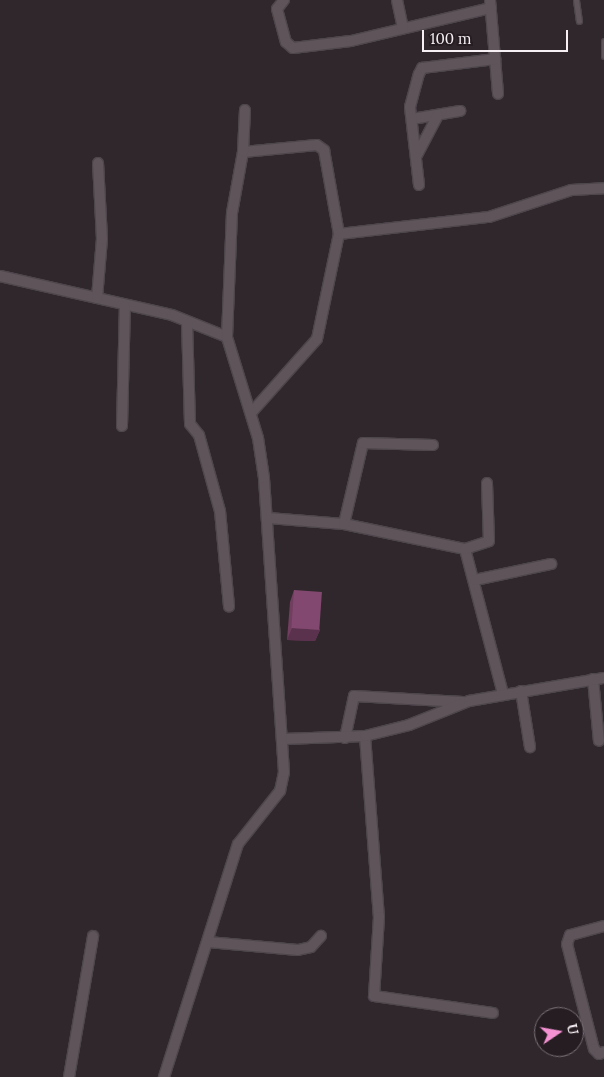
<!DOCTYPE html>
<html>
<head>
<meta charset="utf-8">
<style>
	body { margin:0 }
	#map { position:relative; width:604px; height:1077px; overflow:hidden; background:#30272c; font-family:Lora,serif }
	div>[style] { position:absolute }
	.roads { filter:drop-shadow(1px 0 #4d464b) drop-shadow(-1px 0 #4d464b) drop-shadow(0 1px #4d464b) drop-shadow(0 -1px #4d464b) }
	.lane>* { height:5px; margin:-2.5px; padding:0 2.5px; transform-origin:2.5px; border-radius:2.5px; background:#5e545a }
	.street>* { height:10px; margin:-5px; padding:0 5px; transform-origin:5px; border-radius:5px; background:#5e545a }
	.wall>* { inset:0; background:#703e5f }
	.shaded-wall>* { inset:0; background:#5b324e }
	.building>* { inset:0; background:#82486f; transform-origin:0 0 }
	span { translate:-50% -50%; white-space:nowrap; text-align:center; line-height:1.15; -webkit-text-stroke:4.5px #261d22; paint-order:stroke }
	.north { position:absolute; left:534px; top:1007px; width:50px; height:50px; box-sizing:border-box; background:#261d22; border:1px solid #797176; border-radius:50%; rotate:78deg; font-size:14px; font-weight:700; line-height:20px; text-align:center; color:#f6f0f4 }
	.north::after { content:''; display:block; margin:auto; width:18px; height:22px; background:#f491d3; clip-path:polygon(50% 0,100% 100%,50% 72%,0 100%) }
	.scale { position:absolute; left:422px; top:30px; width:146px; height:22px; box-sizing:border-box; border:2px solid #f6f0f4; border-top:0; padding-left:6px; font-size:15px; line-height:18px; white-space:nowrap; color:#f6f0f4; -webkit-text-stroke:4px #261d22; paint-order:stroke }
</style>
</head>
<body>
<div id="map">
	<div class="roads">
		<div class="lane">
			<i style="left:576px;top:0;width:21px;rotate:82deg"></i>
			<i style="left:604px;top:41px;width:15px;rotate:90deg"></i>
		</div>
		<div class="street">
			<i style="left:284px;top:0;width:11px;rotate:128deg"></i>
			<i style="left:277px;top:9px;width:34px;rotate:75deg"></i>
			<i style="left:286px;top:42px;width:9px;rotate:41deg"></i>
			<i style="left:293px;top:48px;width:58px;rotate:-6.9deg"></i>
			<i style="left:351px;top:41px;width:144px;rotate:-13.3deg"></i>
			<i style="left:397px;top:0;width:29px;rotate:78deg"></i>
			<i style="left:490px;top:0;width:94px;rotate:85.1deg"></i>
			<i style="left:412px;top:119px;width:49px;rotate:-9.5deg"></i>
			<i style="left:243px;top:152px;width:74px;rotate:-5.4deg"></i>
			<i style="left:317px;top:145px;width:9px;rotate:36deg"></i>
			<i style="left:324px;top:150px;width:85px;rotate:79.9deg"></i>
			<i style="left:417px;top:155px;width:45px;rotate:-62.3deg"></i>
			<i style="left:419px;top:185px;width:79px;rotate:-96.6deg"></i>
			<i style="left:410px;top:107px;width:34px;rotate:-75deg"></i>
			<i style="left:419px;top:74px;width:7px;rotate:-63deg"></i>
			<i style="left:422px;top:68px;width:74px;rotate:-7deg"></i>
			<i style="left:0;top:276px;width:176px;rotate:12.8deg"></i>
			<i style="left:172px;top:315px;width:59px;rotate:21.8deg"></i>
			<i style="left:97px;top:298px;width:59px;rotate:-85.2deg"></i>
			<i style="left:102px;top:239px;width:76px;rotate:-93deg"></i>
			<i style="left:187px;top:322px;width:102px;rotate:88.3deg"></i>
			<i style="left:190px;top:424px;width:14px;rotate:51deg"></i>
			<i style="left:199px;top:435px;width:79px;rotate:74.6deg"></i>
			<i style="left:220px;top:511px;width:96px;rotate:84.6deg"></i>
			<i style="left:251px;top:413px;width:99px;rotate:-48.3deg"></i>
			<i style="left:317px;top:339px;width:107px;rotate:-78.2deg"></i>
			<i style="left:339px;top:234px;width:151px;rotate:-6.5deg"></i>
			<i style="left:489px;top:217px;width:86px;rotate:-18.2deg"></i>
			<i style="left:571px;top:190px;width:33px;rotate:-3deg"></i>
			<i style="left:122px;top:426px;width:120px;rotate:-88.6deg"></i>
			<i style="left:268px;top:518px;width:76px;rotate:4.5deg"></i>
			<i style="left:344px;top:524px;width:124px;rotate:11.7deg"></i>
			<i style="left:465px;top:549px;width:150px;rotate:75.3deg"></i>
			<i style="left:344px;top:524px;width:83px;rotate:-76.8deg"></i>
			<i style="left:363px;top:443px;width:70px;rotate:1.6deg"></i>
			<i style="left:465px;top:549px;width:25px;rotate:-18deg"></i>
			<i style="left:489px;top:541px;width:58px;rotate:-92deg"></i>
			<i style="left:475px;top:580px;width:78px;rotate:-11.9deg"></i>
			<i style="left:593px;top:679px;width:62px;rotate:84.5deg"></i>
			<i style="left:521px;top:691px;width:57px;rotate:80.9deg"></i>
			<i style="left:365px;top:736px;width:182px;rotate:85.6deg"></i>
			<i style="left:379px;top:917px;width:79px;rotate:93.6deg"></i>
			<i style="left:374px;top:996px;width:120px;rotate:8.1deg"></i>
			<i style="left:345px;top:738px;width:43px;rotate:-77.9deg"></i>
			<i style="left:354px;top:696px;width:109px;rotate:3.2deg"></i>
			<i style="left:284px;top:739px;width:81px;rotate:-2.1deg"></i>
			<i style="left:365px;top:736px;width:45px;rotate:-14deg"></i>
			<i style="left:409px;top:725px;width:65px;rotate:-21.8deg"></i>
			<i style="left:469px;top:701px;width:137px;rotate:-9.7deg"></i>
			<i style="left:604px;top:926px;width:35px;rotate:165deg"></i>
			<i style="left:570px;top:935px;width:9px;rotate:108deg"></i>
			<i style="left:567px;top:944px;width:108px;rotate:75.6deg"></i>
			<i style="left:594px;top:1049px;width:7px;rotate:45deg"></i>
			<i style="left:599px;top:1054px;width:5px;rotate:-22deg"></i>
			<i style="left:208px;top:942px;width:90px;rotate:5.1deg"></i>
			<i style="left:298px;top:950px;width:13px;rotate:-13deg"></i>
			<i style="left:311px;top:947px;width:15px;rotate:-48deg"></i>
			<i style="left:69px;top:1077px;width:143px;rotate:-80.3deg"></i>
			<i style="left:164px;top:1077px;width:244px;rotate:-72.4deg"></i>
			<i style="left:238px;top:844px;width:68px;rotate:-51.6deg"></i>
			<i style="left:280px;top:791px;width:19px;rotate:-78deg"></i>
			<i style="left:284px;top:772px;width:295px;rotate:-93.9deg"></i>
			<i style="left:264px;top:478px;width:40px;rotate:-98.5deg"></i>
			<i style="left:258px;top:438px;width:106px;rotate:-107.1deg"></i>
			<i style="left:227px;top:337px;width:124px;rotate:-87.7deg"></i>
			<i style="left:232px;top:213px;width:62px;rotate:-79.8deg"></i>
			<i style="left:243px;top:152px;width:42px;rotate:-87.3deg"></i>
		</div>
	</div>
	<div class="wall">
		<i style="clip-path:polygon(294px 590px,320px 630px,315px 641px,287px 640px,290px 602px)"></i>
	</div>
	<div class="shaded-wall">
		<i style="clip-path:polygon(292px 628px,320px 630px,315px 641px,287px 640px)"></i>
	</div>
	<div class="building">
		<i style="left:294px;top:590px;width:28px;height:38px;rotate:4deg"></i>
	</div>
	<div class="north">U</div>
	<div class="scale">100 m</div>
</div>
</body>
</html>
